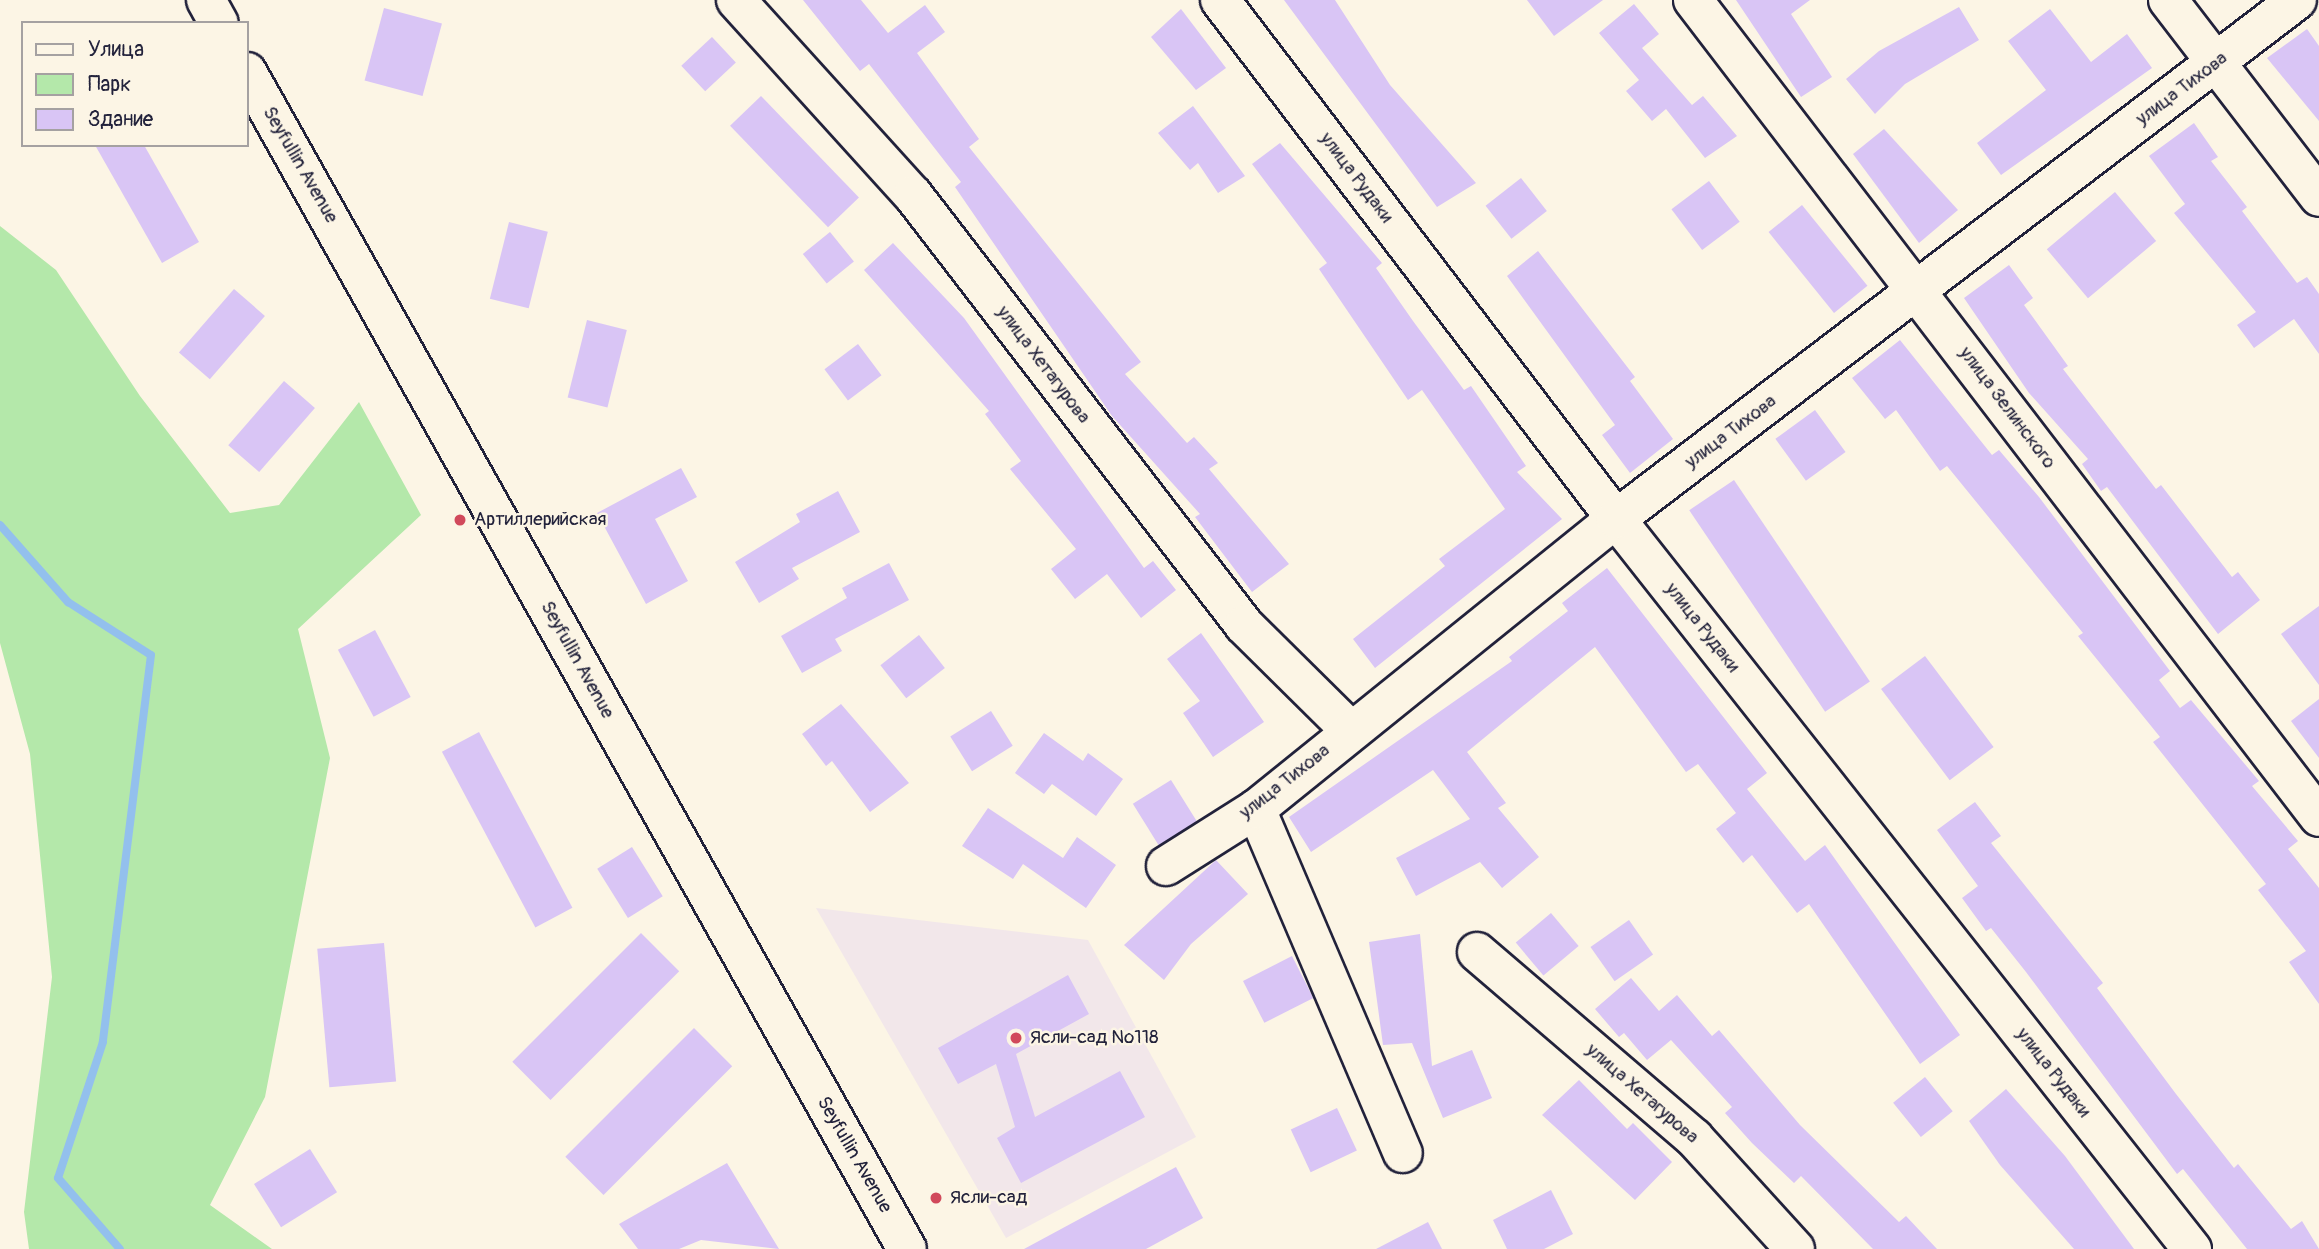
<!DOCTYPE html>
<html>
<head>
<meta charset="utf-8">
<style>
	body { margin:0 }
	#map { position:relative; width:2319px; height:1249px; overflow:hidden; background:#fcf5e5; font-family:Pangolin,sans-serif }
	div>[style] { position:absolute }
	.built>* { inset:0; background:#f2e7ea }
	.green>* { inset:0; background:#b4e8aa }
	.stream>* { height:8px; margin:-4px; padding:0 4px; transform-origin:4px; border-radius:4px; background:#93c0ed }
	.building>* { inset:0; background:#d9c5f5; transform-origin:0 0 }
	.roads { filter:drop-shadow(2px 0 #22223b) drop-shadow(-2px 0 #22223b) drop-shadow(0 2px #22223b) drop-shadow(0 -2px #22223b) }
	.minor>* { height:38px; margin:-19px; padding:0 19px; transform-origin:19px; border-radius:19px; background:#fcf5e5 }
	.major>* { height:38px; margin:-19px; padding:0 19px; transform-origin:19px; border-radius:19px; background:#fcf5e5 }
	.dots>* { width:19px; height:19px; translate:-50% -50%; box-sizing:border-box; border:4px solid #fcf5e5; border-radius:50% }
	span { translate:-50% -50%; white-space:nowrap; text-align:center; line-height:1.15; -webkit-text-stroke:5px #fcf5e5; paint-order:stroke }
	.street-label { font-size:19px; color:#22223b }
	.poi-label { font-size:19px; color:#22223b }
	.left { translate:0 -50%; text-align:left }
	.legend { position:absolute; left:21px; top:21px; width:228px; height:126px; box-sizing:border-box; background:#fcf5e5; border:2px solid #a5a1a1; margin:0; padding:9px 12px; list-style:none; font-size:21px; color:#22223b }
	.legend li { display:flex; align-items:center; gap:14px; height:35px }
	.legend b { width:35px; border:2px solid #a5a1a1 }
</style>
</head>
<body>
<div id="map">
	<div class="built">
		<i style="clip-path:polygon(816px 908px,1088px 940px,1196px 1137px,1006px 1238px)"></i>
	</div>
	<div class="green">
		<i style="clip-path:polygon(0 226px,56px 270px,140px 396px,230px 513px,279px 505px,359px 402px,421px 515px,298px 629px,330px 758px,265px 1097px,210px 1205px,272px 1249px,29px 1249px,24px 1212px,52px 977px,30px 754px,0 643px)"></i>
	</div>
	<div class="stream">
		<i style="left:0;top:525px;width:103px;rotate:48.6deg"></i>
		<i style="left:68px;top:602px;width:98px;rotate:32.6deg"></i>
		<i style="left:151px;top:655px;width:390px;rotate:97.1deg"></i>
		<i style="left:103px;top:1042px;width:143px;rotate:108.3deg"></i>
		<i style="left:58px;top:1178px;width:94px;rotate:48.9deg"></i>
	</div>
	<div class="building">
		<i style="clip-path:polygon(803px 0,861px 0,888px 33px,925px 5px,945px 32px,917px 53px,979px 139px,969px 147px,1141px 362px,1125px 374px,1187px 443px,1194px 437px,1218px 463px,1209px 469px,1289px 564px,1252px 592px,1195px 517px,1200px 514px,1112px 416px,955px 187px,961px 182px,869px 64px,860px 71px)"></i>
		<i style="clip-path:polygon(1284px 0,1335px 0,1390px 85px,1476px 183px,1437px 207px)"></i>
		<i style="clip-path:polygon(1527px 0,1603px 0,1554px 36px)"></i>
		<i style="clip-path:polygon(1736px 0,1810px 0,1791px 14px,1832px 77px,1801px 97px)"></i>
		<i style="clip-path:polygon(1634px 4px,1659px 34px,1642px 48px,1692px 105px,1703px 96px,1737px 136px,1705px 158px,1666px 109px,1652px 121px,1626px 91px,1639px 80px,1599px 33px)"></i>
		<i style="clip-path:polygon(1959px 7px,1979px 40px,1905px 84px,1875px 114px,1846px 79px,1879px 51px)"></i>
		<i style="left:384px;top:8px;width:60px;height:75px;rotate:15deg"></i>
		<i style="clip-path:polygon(1181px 9px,1226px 68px,1196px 90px,1151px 37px)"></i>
		<i style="clip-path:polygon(2050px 9px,2091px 62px,2127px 34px,2152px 68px,2001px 175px,1977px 143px,2046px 90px,2008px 41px)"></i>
		<i style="clip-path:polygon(2307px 29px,2319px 46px,2319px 121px,2267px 58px)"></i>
		<i style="left:712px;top:37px;width:35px;height:42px;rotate:47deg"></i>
		<i style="left:761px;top:96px;width:141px;height:43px;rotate:46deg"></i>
		<i style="clip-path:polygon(1193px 106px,1245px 176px,1218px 193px,1198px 163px,1190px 170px,1158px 133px)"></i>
		<i style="clip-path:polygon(2194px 123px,2218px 157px,2211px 161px,2247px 207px,2242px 211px,2297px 283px,2307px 277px,2319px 294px,2319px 354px,2294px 319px,2254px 348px,2237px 325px,2256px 312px,2174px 213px,2185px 204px,2149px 156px)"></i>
		<i style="clip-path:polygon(1884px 129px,1958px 210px,1919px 243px,1853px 154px)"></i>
		<i style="clip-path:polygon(1280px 143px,1382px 263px,1376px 268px,1413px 321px,1464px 390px,1471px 386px,1526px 466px,1517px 472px,1562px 519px,1375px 668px,1353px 639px,1445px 566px,1439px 559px,1505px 509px,1422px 390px,1408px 400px,1319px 269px,1327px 263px,1252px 164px)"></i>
		<i style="clip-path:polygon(95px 145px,144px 145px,199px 242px,162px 263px)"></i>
		<i style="left:1521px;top:178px;width:42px;height:45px;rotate:52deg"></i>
		<i style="left:1709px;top:181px;width:51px;height:47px;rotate:53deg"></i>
		<i style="left:2115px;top:192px;width:64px;height:89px;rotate:50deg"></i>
		<i style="left:1802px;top:205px;width:104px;height:43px;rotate:51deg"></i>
		<i style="left:509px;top:222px;width:40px;height:79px;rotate:14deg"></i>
		<i style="left:830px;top:232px;width:38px;height:35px;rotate:51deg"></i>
		<i style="clip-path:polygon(893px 243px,964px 318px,1144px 568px,1153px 561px,1176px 590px,1141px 618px,1107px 574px,1075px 599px,1051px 569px,1076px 549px,1010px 469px,1021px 461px,985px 414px,989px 411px,864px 270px)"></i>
		<i style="clip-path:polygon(1538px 251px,1635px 377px,1630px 381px,1673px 439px,1630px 473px,1602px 435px,1615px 425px,1507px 276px)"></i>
		<i style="clip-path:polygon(2009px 265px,2033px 298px,2024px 305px,2068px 366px,2063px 369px,2156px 489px,2161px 485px,2232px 577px,2238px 572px,2260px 600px,2218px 634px,2107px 487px,2101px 491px,2082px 464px,2088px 459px,2029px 393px,1964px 298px)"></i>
		<i style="left:234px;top:289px;width:41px;height:84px;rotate:41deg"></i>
		<i style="left:587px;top:320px;width:41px;height:80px;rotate:14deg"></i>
		<i style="clip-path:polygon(1900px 340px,1992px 455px,1999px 450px,2039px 497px,2170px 671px,2159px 680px,2180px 708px,2191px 700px,2259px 781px,2252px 786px,2298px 841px,2288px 849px,2319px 888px,2319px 1004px,2289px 962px,2306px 951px,2258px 890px,2266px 884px,2153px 742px,2160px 737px,2078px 636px,2083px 633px,1947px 466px,1940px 471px,1896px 410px,1885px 419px,1852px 378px)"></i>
		<i style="left:858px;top:344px;width:39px;height:42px;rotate:53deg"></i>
		<i style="left:284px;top:381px;width:41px;height:85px;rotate:41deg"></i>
		<i style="left:1815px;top:410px;width:52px;height:49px;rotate:54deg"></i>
		<i style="clip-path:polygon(681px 468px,697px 497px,655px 519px,688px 581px,646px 604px,597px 513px)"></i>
		<i style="left:1734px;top:480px;width:243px;height:54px;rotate:56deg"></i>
		<i style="clip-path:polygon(838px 491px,860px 532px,792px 568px,799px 579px,759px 603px,735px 562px,800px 522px,796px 514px)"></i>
		<i style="clip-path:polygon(889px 563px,909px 600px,835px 639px,842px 651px,802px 673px,781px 636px,847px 598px,842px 588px)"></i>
		<i style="clip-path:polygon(1607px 568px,1767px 773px,1747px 789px,1805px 861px,1825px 845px,1960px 1035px,1920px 1064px,1809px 904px,1797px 913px,1752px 855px,1743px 863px,1716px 829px,1736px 813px,1698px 764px,1686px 772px,1595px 647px,1467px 752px,1506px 803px,1498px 808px,1539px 857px,1502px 888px,1480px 862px,1416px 896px,1396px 858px,1470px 819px,1433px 770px,1311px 852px,1289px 817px,1512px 661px,1509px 657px,1568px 611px,1562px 603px)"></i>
		<i style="clip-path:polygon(2319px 606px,2319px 685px,2281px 634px)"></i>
		<i style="left:375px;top:630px;width:76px;height:42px;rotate:62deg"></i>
		<i style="clip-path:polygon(1201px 633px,1264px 722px,1213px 757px,1183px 713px,1200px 701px,1167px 659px)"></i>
		<i style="left:919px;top:635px;width:42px;height:49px;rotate:52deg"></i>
		<i style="left:1925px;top:656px;width:114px;height:55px;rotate:53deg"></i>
		<i style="clip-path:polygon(2319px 699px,2319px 758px,2291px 721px)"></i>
		<i style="clip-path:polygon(841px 704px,909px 783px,870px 812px,832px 761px,826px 766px,802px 734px)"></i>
		<i style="left:991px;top:711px;width:41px;height:48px;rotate:58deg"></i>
		<i style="left:479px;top:732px;width:199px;height:42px;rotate:62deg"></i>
		<i style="clip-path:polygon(1044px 733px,1083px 761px,1088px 753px,1123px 779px,1096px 816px,1052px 784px,1044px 794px,1015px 773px)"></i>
		<i style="left:1171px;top:780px;width:49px;height:45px;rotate:58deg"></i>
		<i style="clip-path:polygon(1975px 802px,2001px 836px,1991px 843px,2103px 983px,2097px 988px,2176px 1094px,2234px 1168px,2238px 1164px,2291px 1229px,2302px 1221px,2319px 1249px,2247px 1249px,2183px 1169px,2177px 1174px,2026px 972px,1991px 928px,1986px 931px,1962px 898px,1978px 886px,1937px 830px)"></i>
		<i style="clip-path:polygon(988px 808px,1063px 858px,1077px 837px,1116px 865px,1086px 908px,1023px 864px,1013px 879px,962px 846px)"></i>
		<i style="left:632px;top:847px;width:58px;height:41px;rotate:58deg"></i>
		<i style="clip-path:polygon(1216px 860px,1248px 894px,1191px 944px,1164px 980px,1124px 945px)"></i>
		<i style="left:1551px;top:913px;width:43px;height:46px;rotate:50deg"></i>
		<i style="left:1629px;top:920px;width:42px;height:47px;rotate:55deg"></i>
		<i style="left:641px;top:933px;width:54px;height:182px;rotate:45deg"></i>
		<i style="clip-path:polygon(1420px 934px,1432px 1066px,1472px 1050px,1492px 1098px,1443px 1118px,1412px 1043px,1383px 1045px,1369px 942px)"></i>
		<i style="left:384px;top:943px;width:139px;height:67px;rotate:85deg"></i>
		<i style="left:1292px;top:956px;width:47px;height:55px;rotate:63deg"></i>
		<i style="clip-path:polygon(1068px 975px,1089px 1014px,1016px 1054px,1035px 1117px,1120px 1071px,1145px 1117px,1021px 1183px,997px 1138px,1015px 1127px,996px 1064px,958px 1084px,938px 1048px)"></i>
		<i style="clip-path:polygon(1631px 978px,1659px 1011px,1677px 995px,1712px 1036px,1719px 1030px,1800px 1125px,1899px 1222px,1906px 1216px,1937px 1249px,1873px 1249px,1801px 1176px,1794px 1183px,1752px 1143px,1725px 1113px,1732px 1107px,1671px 1040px,1647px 1060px,1624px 1033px,1619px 1037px,1595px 1009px)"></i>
		<i style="left:694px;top:1028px;width:54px;height:182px;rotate:45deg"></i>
		<i style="left:1925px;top:1077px;width:44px;height:41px;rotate:51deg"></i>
		<i style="clip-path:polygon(1579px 1080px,1627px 1129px,1633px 1123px,1672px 1162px,1635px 1200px,1542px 1115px)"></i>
		<i style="clip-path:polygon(2006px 1089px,2065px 1156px,2134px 1249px,2074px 1249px,2000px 1165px,1969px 1121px)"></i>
		<i style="left:1337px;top:1108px;width:47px;height:51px;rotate:65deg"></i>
		<i style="left:310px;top:1149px;width:51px;height:66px;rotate:58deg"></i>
		<i style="clip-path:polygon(727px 1163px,779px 1249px,701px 1240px,679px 1249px,638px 1249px,619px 1224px)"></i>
		<i style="clip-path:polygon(1176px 1167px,1203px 1218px,1146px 1249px,1024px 1249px)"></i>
		<i style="clip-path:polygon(1551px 1190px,1573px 1234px,1544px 1249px,1507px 1249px,1493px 1220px)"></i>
		<i style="clip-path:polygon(1428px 1222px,1442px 1249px,1376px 1249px)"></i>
	</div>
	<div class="roads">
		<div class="minor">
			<i style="left:736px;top:0;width:263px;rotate:47.8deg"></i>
			<i style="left:913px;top:195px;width:543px;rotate:52.41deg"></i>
			<i style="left:1244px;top:625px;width:149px;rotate:44.7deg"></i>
			<i style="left:1220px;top:0;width:653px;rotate:52.66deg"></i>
			<i style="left:1616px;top:519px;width:930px;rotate:51.73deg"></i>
			<i style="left:1693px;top:0;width:1029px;rotate:52.54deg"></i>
			<i style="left:2168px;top:0;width:248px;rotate:52.5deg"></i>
			<i style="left:1256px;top:809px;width:374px;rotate:66.9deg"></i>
			<i style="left:1166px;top:866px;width:107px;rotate:-32.3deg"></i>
			<i style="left:1256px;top:809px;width:462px;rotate:-38.9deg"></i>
			<i style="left:1616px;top:519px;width:856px;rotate:-37.31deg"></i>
			<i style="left:1477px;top:952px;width:286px;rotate:40.6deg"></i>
			<i style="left:1694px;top:1138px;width:150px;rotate:47.7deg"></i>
		</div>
		<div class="major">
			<i style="left:206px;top:0;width:26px;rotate:61deg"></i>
			<i style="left:247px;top:72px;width:1349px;rotate:60.72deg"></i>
		</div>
	</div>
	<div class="dots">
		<i style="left:460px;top:520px;background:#d1495b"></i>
		<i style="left:1016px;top:1038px;background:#d1495b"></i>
		<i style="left:936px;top:1198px;background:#d1495b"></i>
	</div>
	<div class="street-label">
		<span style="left:2182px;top:89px;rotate:-37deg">улица Тихова</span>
		<span style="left:300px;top:165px;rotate:60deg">Seyfullin Avenue</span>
		<span style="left:1356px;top:178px;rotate:53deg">улица Рудаки</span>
		<span style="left:1043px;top:365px;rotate:53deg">улица Хетагурова</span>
		<span style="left:2007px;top:408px;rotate:53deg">улица Зелинского</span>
		<span style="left:1731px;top:432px;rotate:-37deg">улица Тихова</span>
		<span style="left:1702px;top:628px;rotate:52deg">улица Рудаки</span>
		<span style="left:577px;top:660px;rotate:61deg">Seyfullin Avenue</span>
		<span style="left:1285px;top:782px;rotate:-38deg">улица Тихова</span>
		<span style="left:2053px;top:1073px;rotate:52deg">улица Рудаки</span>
		<span style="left:1642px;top:1094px;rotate:41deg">улица Хетагурова</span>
		<span style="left:854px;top:1155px;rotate:60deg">Seyfullin Avenue</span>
	</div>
	<div class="poi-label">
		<span class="left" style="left:474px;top:520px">Артиллерийская</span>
		<span class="left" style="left:1030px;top:1038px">Ясли-сад №118</span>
		<span class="left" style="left:950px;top:1198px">Ясли-сад</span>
	</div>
	<ul class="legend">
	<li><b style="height:9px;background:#fcf5e5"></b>Улица</li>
	<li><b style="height:19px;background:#b4e8aa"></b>Парк</li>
	<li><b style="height:19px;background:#d9c5f5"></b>Здание</li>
	</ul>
</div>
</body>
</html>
